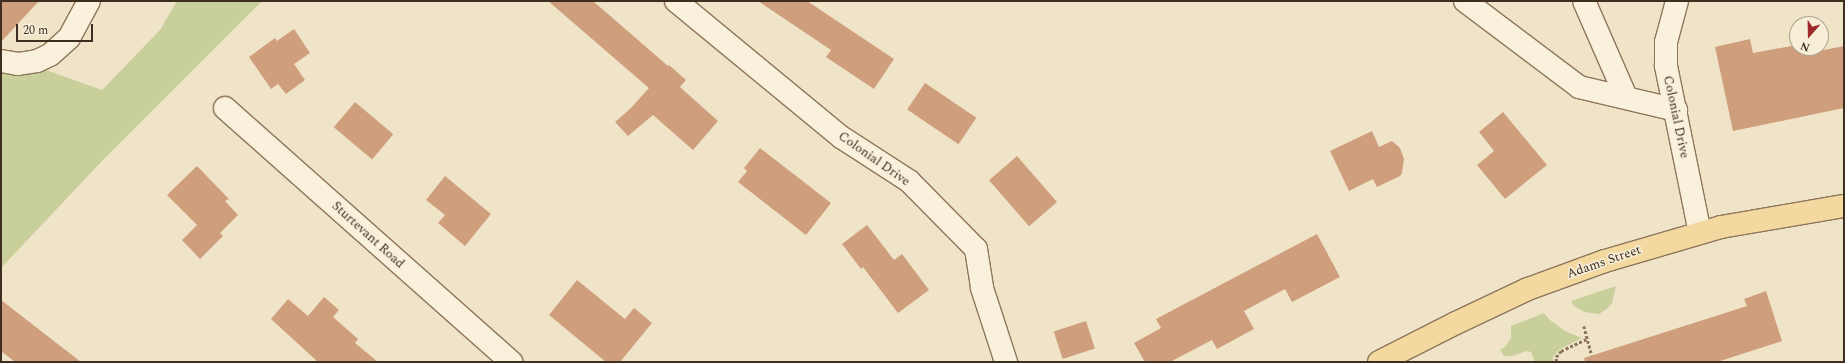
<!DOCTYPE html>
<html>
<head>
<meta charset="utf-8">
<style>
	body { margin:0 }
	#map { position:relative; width:1845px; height:363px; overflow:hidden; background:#f0e4c8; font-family:Spectral,serif }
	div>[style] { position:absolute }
	.green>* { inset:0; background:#c9cf9b }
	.building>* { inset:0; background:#cf9f7d; transform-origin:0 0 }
	.path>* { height:2.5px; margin-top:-1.25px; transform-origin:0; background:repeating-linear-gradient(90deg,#8d765c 0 3px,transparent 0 5px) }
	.roads { filter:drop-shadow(1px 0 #8d765c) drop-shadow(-1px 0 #8d765c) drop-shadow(0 1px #8d765c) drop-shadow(0 -1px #8d765c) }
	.minor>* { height:22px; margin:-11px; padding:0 11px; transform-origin:11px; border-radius:11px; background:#faf1dc }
	.major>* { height:22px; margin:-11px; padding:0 11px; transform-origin:11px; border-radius:11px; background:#f3d9a0 }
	span { translate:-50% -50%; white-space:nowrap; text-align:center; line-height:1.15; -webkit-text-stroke:3px #f7eed8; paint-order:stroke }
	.street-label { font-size:13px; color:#3d2e20 }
	.frame { position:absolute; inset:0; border:2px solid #3d2e20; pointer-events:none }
	.north { position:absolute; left:1789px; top:16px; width:40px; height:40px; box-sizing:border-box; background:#f7eed8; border:1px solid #ada18e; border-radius:50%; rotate:200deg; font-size:11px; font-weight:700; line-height:16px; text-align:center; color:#3d2e20 }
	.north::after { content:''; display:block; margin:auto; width:14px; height:18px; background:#9e2a2b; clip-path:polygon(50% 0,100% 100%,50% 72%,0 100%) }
	.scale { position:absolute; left:16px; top:24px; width:77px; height:18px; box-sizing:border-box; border:2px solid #3d2e20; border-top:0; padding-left:5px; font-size:12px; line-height:14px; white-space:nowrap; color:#3d2e20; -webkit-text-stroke:3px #f7eed8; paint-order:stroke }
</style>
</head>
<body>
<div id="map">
	<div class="green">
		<i style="clip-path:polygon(177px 1px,262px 1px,103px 160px,1px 268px,1px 54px,102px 90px,160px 30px)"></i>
		<i style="clip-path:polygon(1616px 286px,1612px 303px,1607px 309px,1599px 314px,1584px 312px,1574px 306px,1571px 301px)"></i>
		<i style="clip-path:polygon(1544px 313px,1550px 320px,1565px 331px,1582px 338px,1560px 349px,1553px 357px,1553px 362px,1535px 362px,1531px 352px,1527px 351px,1512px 356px,1504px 356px,1500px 350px,1505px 347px,1511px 338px,1511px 326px)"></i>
	</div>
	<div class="building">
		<i style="clip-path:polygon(1px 1px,39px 1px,1px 42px)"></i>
		<i style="clip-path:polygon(548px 1px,593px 1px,668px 66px,669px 65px,686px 80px,680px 87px,718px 121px,693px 150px,653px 115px,628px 136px,615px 122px,630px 109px,649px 88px)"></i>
		<i style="clip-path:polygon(758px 1px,807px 1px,894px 59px,874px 89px,826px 57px,831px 50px)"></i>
		<i style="clip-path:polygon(294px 29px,310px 53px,294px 64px,305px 80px,286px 94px,278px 84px,271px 89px,249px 57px,275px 38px,277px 41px)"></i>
		<i style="clip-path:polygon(1750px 39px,1753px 53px,1797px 45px,1797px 48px,1808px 48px,1809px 53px,1844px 46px,1844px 108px,1733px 131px,1715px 47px)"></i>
		<i style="left:925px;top:83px;width:62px;height:32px;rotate:34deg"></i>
		<i style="left:355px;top:102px;width:50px;height:33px;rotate:40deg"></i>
		<i style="clip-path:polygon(1503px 112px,1547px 165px,1505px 199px,1477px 165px,1494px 151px,1479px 132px)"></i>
		<i style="clip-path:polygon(1372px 131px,1379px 147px,1392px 141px,1400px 148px,1404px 159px,1402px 173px,1400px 176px,1377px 187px,1373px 179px,1349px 191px,1330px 151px)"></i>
		<i style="clip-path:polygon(760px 148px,831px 203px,806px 235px,738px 182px,747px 171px,744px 168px)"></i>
		<i style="left:1017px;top:156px;width:61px;height:37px;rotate:49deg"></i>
		<i style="clip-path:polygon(197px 166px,229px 199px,225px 201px,238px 215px,220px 233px,223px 236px,200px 259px,182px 240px,197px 225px,167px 195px)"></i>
		<i style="clip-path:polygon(445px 176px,491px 214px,465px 246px,438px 223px,445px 215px,426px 200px)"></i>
		<i style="clip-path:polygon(867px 225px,894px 260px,902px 254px,929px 290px,898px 313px,863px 267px,861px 269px,842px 244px)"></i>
		<i style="clip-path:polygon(1317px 234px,1340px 277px,1292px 302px,1285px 289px,1244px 311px,1254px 329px,1217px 349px,1212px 340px,1170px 362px,1145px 362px,1134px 343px,1161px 328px,1156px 319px)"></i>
		<i style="clip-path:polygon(577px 280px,625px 319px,634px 308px,652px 323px,620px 362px,606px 362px,549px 315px)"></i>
		<i style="clip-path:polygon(1766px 291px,1782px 341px,1717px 362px,1585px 362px,1584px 358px,1747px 306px,1744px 299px)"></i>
		<i style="clip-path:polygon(324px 297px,339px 310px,333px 317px,358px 339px,355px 343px,378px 362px,318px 362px,271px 319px,288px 299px,308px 316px)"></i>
		<i style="clip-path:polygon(1px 300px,81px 362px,15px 362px,1px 351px)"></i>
		<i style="left:1086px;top:321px;width:29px;height:34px;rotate:72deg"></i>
	</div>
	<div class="path">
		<i style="left:1584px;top:326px;width:30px;rotate:75deg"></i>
		<i style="left:1556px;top:362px;width:5px;rotate:-90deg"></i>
		<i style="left:1556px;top:357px;width:8px;rotate:-50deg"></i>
		<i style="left:1561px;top:351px;width:29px;rotate:-25deg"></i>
	</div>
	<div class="roads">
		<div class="minor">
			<i style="left:676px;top:1px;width:214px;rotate:39.5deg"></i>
			<i style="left:841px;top:137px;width:81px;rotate:32.9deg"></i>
			<i style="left:909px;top:181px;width:95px;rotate:45.4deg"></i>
			<i style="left:976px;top:249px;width:39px;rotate:81deg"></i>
			<i style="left:982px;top:288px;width:78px;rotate:72deg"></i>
			<i style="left:1465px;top:1px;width:143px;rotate:37deg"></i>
			<i style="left:1579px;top:87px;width:100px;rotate:13.3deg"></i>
			<i style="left:1584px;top:1px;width:105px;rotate:66.4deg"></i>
			<i style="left:1677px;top:1px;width:42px;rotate:105deg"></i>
			<i style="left:1666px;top:42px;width:24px;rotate:90deg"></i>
			<i style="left:1666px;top:66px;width:170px;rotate:78.5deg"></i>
			<i style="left:1px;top:61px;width:17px;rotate:10deg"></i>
			<i style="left:18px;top:64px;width:19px;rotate:-9deg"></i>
			<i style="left:37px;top:61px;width:14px;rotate:-25deg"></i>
			<i style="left:50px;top:55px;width:25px;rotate:-42deg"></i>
			<i style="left:69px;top:38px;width:42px;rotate:-61.6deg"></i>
			<i style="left:225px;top:108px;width:383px;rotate:41.6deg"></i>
		</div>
		<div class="major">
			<i style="left:1379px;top:362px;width:86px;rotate:-26.9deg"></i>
			<i style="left:1456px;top:323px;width:80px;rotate:-25.3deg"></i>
			<i style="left:1528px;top:289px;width:82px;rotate:-20deg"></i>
			<i style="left:1605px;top:261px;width:121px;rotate:-16.3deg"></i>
			<i style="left:1721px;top:227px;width:125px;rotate:-9.7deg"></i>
		</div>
	</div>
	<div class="street-label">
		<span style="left:1676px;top:117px;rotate:78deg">Colonial Drive</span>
		<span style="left:874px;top:159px;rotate:35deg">Colonial Drive</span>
		<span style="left:368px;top:235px;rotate:42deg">Sturtevant Road</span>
		<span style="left:1604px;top:262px;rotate:-19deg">Adams Street</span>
	</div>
	<div class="frame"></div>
	<div class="north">N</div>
	<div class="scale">20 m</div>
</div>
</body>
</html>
